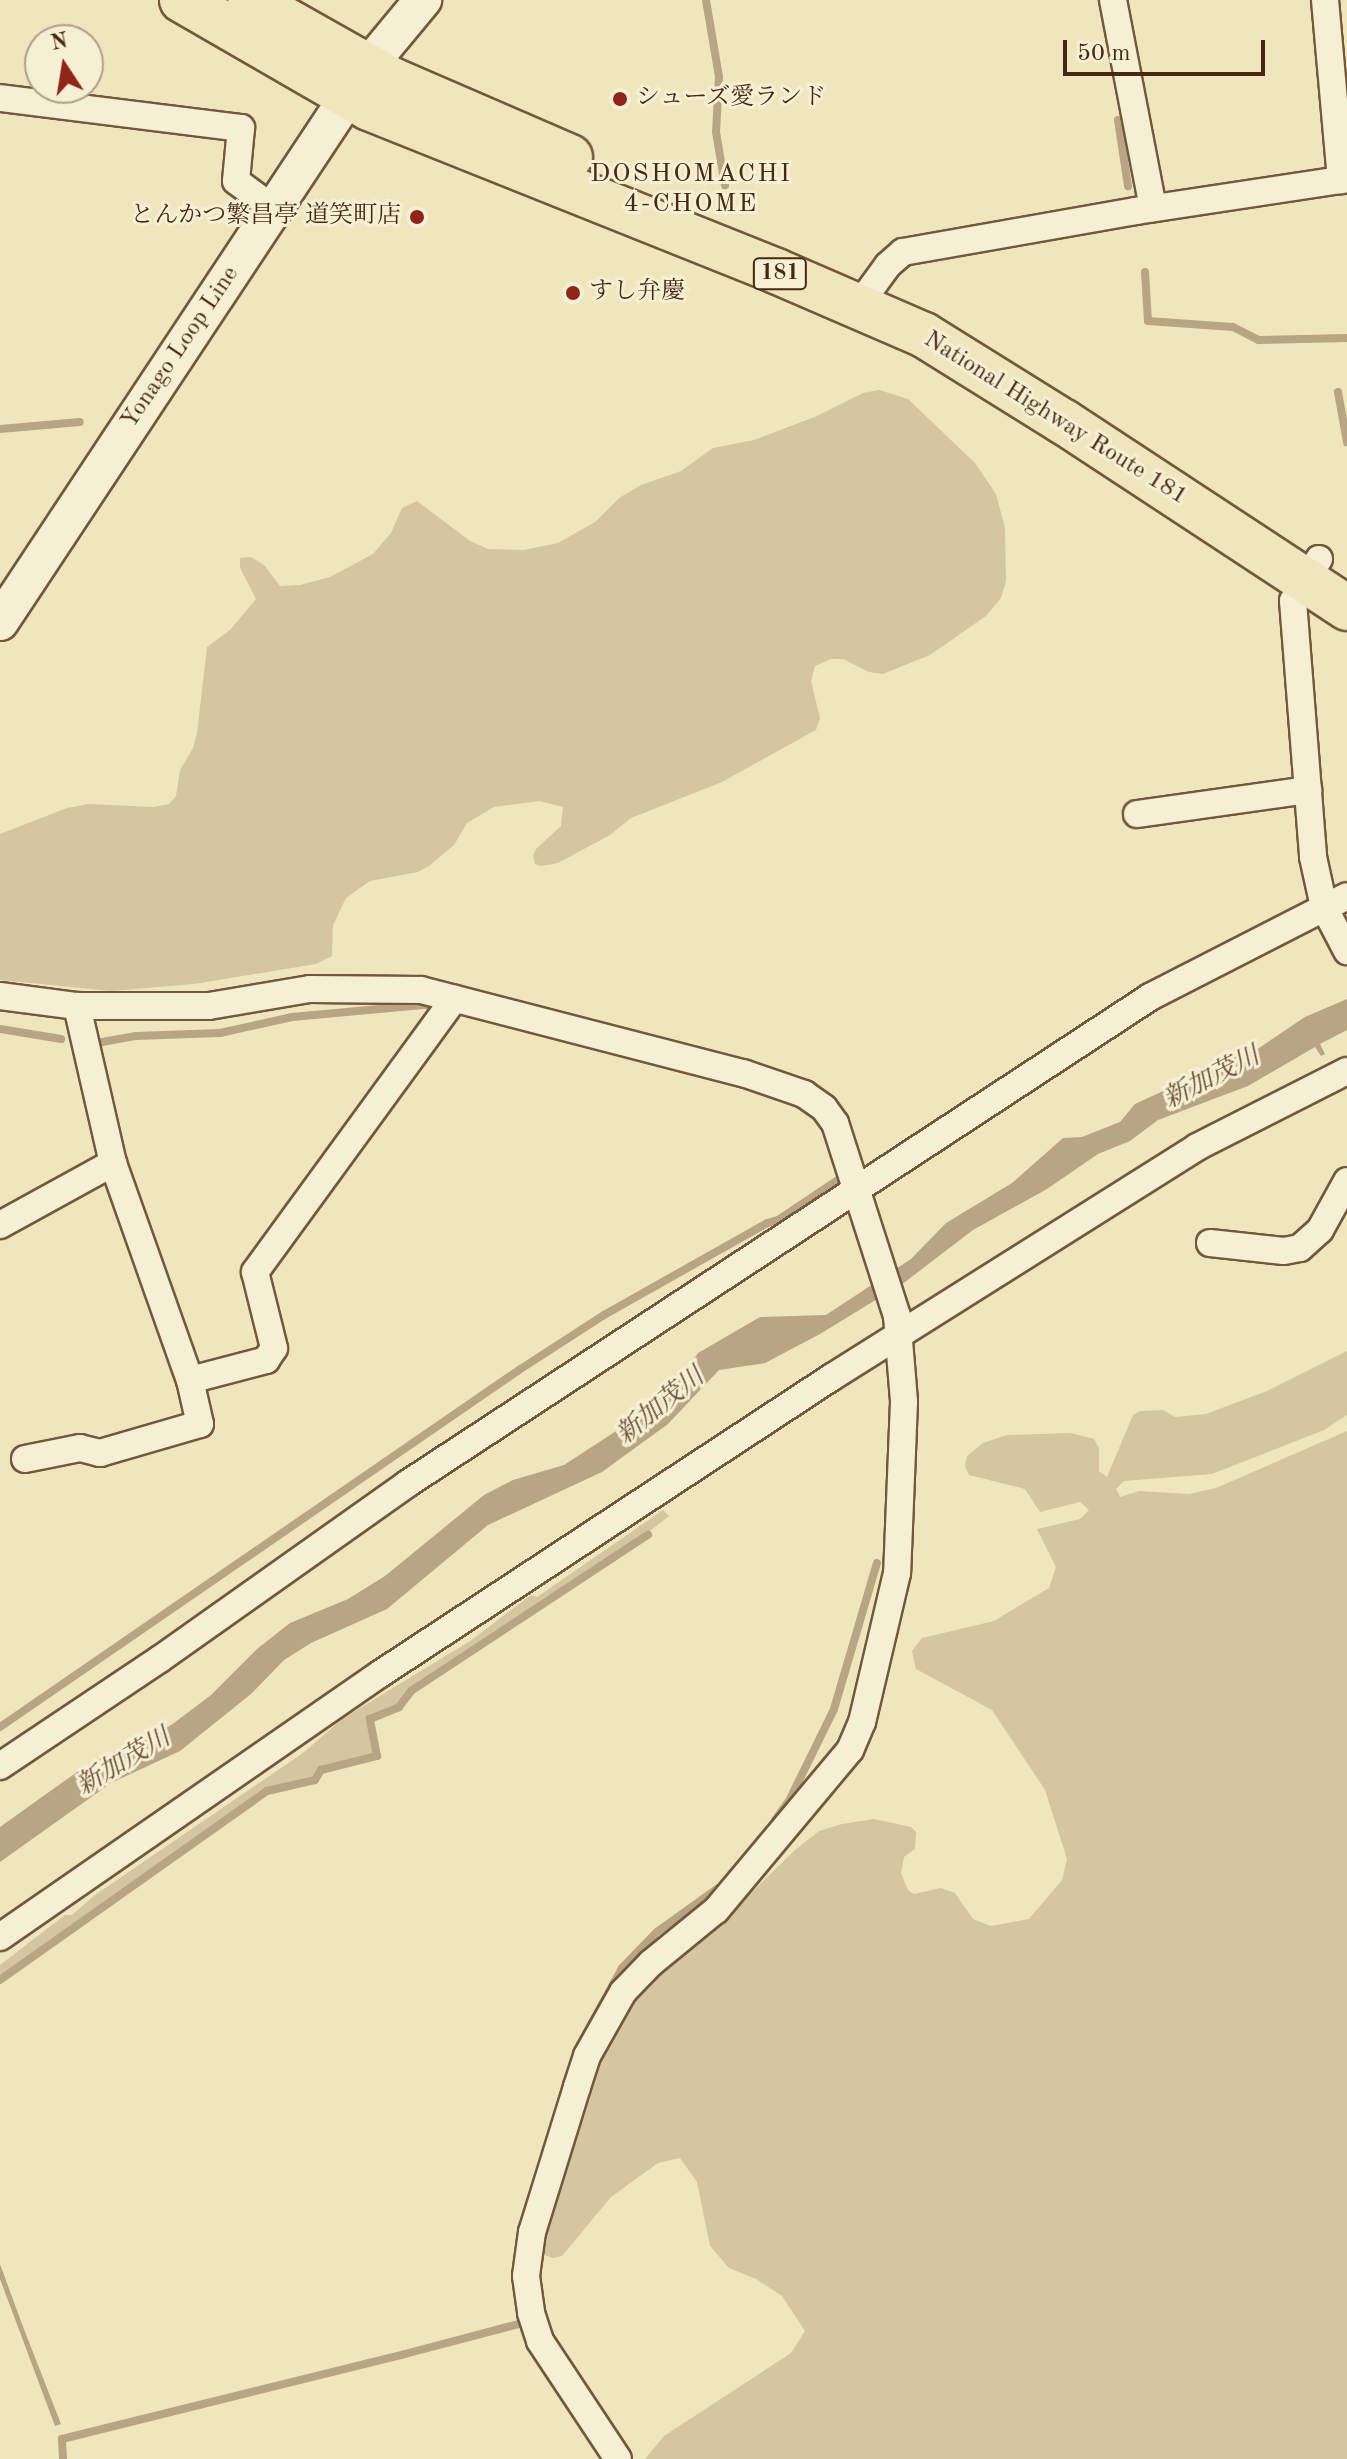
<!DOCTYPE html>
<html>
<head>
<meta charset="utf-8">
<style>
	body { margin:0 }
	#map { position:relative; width:1347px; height:2459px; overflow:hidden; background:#f0e6bd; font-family:"Old Standard TT","Noto Serif JP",serif }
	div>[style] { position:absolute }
	.green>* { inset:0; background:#d4c6a0 }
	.water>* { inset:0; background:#b7a583 }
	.stream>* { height:8px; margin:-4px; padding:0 4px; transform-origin:4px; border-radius:4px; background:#b7a583 }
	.roads { filter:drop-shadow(2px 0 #73583e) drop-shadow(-2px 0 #73583e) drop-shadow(0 2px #73583e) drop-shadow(0 -2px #73583e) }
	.street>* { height:26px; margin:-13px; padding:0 13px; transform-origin:13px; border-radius:13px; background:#f5efd4 }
	.secondary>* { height:36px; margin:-18px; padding:0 18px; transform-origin:18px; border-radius:18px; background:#f5efd4 }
	.highway>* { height:44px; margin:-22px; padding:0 22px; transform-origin:22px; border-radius:22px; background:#f0e6bd }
	.dots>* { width:22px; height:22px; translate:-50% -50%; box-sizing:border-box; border:4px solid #f5efd4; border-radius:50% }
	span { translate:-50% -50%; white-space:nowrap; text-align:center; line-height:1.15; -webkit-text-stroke:6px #f5efd4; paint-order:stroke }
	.shield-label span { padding:2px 6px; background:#f5efd4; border:2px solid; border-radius:6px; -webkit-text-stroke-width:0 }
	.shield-label { font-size:22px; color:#492813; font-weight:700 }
	.poi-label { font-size:24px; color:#492813 }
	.left { translate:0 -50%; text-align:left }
	.right { translate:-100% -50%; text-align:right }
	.street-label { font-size:24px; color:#492813 }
	.neighbourhood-label { font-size:26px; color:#492813; letter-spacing:2px }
	.water-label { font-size:26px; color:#6a4e35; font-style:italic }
	.north { position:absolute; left:24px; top:24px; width:80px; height:80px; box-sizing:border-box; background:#f5efd4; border:2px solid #b09f87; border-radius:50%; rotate:348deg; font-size:22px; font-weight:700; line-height:32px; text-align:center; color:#492813 }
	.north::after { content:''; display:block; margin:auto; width:28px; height:36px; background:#8f2418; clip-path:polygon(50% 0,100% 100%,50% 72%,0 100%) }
	.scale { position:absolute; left:1063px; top:40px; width:202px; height:36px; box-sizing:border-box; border:4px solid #492813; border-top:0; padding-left:10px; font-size:24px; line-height:28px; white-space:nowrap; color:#492813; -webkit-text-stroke:6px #f5efd4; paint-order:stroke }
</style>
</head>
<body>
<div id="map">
	<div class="green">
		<i style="clip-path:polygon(879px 390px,908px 399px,975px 463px,996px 494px,1005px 528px,1006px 581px,1001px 598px,986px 616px,930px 655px,883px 674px,869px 672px,843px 659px,831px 659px,815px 666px,811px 681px,820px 718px,816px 730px,722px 782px,631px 818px,610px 835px,558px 863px,542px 866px,535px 864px,533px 856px,536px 849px,561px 826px,563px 807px,539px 801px,494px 807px,467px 823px,454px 845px,429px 866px,418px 872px,370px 881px,346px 898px,333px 925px,332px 956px,316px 964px,194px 984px,111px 991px,0 980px,0 834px,67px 808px,88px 804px,154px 807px,169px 804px,176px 796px,180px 770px,193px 748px,197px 733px,207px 647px,230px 630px,256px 599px,240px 568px,240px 558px,251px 557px,264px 565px,280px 586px,300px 585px,330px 577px,373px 554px,391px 533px,402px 508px,417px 501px,470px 541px,488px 549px,524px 550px,558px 543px,595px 522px,619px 498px,641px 485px,681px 471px,713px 448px,754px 440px,817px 416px,863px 393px)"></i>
		<i style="clip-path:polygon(1347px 1351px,1347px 1415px,1324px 1430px,1212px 1474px,1124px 1481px,1116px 1489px,1120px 1497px,1139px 1491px,1189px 1494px,1216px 1488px,1347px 1431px,1347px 2459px,645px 2459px,664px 2436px,791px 2353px,805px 2331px,782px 2296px,756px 2279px,729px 2268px,710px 2246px,697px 2182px,680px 2158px,658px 2163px,611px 2197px,562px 2256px,553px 2258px,542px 2254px,540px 2247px,571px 2139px,609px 2033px,628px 2005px,659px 1971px,715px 1928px,795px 1850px,819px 1831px,842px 1824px,874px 1819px,911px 1827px,916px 1832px,915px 1849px,904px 1857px,901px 1873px,908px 1890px,914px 1894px,941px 1888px,955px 1893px,973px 1919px,991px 1926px,1029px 1919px,1062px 1880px,1067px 1859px,1045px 1790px,992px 1710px,916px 1669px,912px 1651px,922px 1638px,994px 1621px,1049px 1588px,1056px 1567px,1037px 1529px,1080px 1519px,1089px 1510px,1080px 1502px,1040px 1512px,1025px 1489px,969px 1475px,965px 1466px,967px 1456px,983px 1443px,1007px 1435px,1071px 1433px,1094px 1439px,1099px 1448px,1099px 1471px,1107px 1477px,1133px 1415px,1140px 1411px,1163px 1410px,1175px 1417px,1206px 1414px,1267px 1391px)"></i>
		<i style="clip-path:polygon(663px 1510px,669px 1516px,645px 1535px,410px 1690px,398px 1706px,367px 1717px,374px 1755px,319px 1768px,313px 1778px,265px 1789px,0 1978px,0 1965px,65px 1915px,72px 1915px,95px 1895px,303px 1753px,342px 1719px,470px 1641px,531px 1595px,537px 1597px)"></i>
	</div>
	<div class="water">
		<i style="clip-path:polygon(1347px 999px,1347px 1030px,1320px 1044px,1325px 1054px,1321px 1056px,1315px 1047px,1248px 1086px,1158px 1120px,1130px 1141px,1098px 1154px,1047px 1189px,973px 1230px,905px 1282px,820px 1334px,765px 1363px,719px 1370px,668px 1424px,602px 1472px,488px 1525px,387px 1609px,311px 1643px,284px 1660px,251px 1694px,180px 1751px,111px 1783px,0 1862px,0 1827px,77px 1772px,103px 1757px,151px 1738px,174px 1723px,211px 1695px,257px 1649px,290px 1623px,348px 1599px,385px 1576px,484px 1495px,513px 1480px,564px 1465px,630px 1422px,675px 1385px,698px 1353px,760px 1317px,826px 1315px,911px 1259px,946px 1223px,1012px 1183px,1063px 1138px,1082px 1137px,1120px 1122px,1135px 1104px,1174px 1086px,1199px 1069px,1256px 1050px,1305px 1017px)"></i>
		<i style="clip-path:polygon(0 2264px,22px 2324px,61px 2424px,55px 2426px,0 2279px)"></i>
	</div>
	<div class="stream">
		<i style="left:706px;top:0;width:78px;rotate:80.4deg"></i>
		<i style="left:719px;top:77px;width:55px;rotate:93.1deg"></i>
		<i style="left:716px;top:132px;width:54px;rotate:80.4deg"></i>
		<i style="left:1118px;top:120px;width:67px;rotate:81.4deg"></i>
		<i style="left:1145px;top:272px;width:49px;rotate:86.5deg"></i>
		<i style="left:1148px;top:321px;width:85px;rotate:4deg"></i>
		<i style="left:1233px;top:327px;width:29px;rotate:27deg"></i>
		<i style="left:1259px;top:340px;width:88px;rotate:-1.3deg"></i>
		<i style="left:1338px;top:392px;width:51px;rotate:79.8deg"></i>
		<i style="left:0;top:429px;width:80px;rotate:-5deg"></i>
		<i style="left:0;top:1029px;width:62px;rotate:9.3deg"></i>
		<i style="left:91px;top:1044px;width:46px;rotate:-10.1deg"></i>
		<i style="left:136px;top:1036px;width:84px;rotate:-2deg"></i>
		<i style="left:220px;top:1033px;width:74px;rotate:-12.5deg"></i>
		<i style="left:292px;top:1017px;width:134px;rotate:-5.2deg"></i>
		<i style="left:425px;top:1005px;width:13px;rotate:9deg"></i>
		<i style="left:0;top:1727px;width:630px;rotate:-34.52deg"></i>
		<i style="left:519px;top:1370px;width:101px;rotate:-32.9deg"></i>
		<i style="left:604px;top:1315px;width:187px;rotate:-29.4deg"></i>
		<i style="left:767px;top:1223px;width:11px;rotate:-15deg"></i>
		<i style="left:778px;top:1220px;width:79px;rotate:-33.7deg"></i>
		<i style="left:844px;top:1176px;width:3px;rotate:-108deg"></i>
		<i style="left:775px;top:1820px;width:24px;rotate:-54deg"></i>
		<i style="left:789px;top:1801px;width:102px;rotate:-63.9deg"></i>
		<i style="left:834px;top:1709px;width:152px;rotate:-73.6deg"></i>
		<i style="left:0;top:1980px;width:327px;rotate:-35.3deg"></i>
		<i style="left:267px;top:1791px;width:49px;rotate:-12.9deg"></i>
		<i style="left:315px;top:1780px;width:12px;rotate:-59deg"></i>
		<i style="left:321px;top:1770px;width:58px;rotate:-14deg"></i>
		<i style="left:377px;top:1756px;width:38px;rotate:-101deg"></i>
		<i style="left:370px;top:1719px;width:31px;rotate:-22deg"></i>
		<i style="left:399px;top:1707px;width:20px;rotate:-53deg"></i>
		<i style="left:411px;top:1691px;width:284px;rotate:-33.4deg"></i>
		<i style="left:579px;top:2046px;width:89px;rotate:-61.1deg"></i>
		<i style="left:622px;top:1968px;width:50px;rotate:-45.8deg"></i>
		<i style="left:657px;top:1932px;width:75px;rotate:-35.8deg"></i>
		<i style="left:63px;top:2459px;width:20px;rotate:-93deg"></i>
		<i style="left:62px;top:2439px;width:353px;rotate:-13.9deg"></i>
		<i style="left:405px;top:2354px;width:121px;rotate:-14.8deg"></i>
		<i style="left:522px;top:2323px;width:7px;rotate:-98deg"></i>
	</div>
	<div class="roads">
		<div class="street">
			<i style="left:1113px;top:0;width:212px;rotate:79.1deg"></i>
			<i style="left:1325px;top:0;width:181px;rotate:84.9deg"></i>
			<i style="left:0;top:98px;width:243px;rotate:7.1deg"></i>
			<i style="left:241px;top:128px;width:53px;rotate:95.4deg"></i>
			<i style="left:236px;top:181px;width:47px;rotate:36.4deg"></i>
			<i style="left:856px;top:309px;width:54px;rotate:-54deg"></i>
			<i style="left:888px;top:265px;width:20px;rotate:-41deg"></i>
			<i style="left:903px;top:252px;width:237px;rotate:-10deg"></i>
			<i style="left:1136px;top:211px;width:213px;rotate:-8.6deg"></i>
			<i style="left:1319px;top:559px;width:49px;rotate:121.8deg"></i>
			<i style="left:1293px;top:601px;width:257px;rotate:85.5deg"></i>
			<i style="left:1313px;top:857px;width:51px;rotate:77.6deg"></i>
			<i style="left:1324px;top:907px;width:50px;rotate:62.4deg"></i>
			<i style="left:1137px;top:814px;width:173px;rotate:-8deg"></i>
			<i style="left:0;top:996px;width:78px;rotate:7.4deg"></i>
			<i style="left:77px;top:1006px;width:132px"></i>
			<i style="left:209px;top:1006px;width:102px;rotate:-9.6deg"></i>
			<i style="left:310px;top:989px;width:111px;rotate:0.5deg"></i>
			<i style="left:421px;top:990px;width:333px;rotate:14.5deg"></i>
			<i style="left:743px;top:1073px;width:65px;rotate:19deg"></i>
			<i style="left:804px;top:1094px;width:24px;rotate:35deg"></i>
			<i style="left:824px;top:1108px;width:19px;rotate:54deg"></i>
			<i style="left:835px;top:1123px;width:203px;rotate:72.2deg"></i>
			<i style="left:897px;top:1316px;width:86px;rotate:85.3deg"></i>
			<i style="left:904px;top:1402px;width:171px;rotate:92.3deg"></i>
			<i style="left:897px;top:1573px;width:153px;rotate:103.2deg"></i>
			<i style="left:862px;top:1722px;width:30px;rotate:113deg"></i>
			<i style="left:850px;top:1750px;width:209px;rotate:129.9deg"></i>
			<i style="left:716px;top:1910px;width:84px;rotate:140.8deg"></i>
			<i style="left:651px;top:1963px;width:40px;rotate:134deg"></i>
			<i style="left:623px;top:1992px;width:73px;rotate:119.4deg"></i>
			<i style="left:587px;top:2056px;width:33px;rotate:108deg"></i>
			<i style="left:577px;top:2087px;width:152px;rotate:107.2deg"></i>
			<i style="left:532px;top:2232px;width:44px;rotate:97.8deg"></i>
			<i style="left:526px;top:2276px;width:37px;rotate:82deg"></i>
			<i style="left:531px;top:2313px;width:29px;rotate:72deg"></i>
			<i style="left:540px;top:2341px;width:141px;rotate:56.5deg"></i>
			<i style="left:77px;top:1006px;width:161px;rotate:77.1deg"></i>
			<i style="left:113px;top:1163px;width:230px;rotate:70.5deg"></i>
			<i style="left:0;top:1225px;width:129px;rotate:-28.8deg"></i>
			<i style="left:1210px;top:1243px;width:74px;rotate:6.2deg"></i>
			<i style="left:1284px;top:1251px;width:16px;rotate:-11deg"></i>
			<i style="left:1300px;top:1248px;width:27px;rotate:-42deg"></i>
			<i style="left:1320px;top:1230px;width:56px;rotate:-61.1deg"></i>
			<i style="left:25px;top:1459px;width:56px;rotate:-11.3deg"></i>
			<i style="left:80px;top:1448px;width:21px;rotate:14deg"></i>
			<i style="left:100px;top:1453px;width:104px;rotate:-16.2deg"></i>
			<i style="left:200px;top:1424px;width:45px;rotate:-102.8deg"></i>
			<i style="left:190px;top:1380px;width:79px;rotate:-14.7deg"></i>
			<i style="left:266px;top:1360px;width:14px;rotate:-56deg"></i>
			<i style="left:274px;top:1348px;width:78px;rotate:-104deg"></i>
			<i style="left:255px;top:1272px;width:338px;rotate:-53.9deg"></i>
			<i style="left:0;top:1766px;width:192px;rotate:-33.8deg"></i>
			<i style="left:160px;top:1659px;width:303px;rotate:-35.3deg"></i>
			<i style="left:407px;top:1484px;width:888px;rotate:-33.24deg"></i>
			<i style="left:1150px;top:997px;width:221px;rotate:-27.1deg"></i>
			<i style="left:0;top:1937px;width:462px;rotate:-34.7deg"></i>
			<i style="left:380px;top:1674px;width:541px;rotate:-33.31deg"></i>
			<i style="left:832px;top:1377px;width:431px;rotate:-32.2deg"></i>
			<i style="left:1197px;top:1147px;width:168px;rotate:-26.9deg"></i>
		</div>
		<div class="secondary">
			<i style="left:0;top:622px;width:668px;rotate:-56.48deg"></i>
			<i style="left:369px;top:65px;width:85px;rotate:-50.3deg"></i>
		</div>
		<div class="highway">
			<i style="left:182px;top:0;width:216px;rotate:30deg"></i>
			<i style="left:369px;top:108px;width:438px;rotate:21.8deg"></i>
			<i style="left:776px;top:271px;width:161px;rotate:23.4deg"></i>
			<i style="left:924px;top:335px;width:165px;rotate:31.9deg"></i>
			<i style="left:1064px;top:422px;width:339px;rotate:33.3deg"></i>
			<i style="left:250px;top:0;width:163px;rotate:29.4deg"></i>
			<i style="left:392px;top:80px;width:194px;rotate:23.4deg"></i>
		</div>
	</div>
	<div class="dots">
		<i style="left:620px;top:99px;background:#8f2418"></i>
		<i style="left:417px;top:217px;background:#8f2418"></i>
		<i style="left:573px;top:293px;background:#8f2418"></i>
	</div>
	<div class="shield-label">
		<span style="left:780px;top:274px">181</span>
	</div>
	<div class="poi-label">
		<span class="left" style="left:636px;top:99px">シューズ愛ランド</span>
		<span class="right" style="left:401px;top:217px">とんかつ繁昌亭 道笑町店</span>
		<span class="left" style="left:589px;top:293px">すし弁慶</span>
	</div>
	<div class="street-label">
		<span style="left:181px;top:348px;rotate:-56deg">Yonago Loop Line</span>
		<span style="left:1055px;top:419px;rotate:32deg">National Highway Route 181</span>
	</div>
	<div class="neighbourhood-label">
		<span style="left:691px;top:190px">DOSHOMACHI<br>4-CHOME</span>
	</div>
	<div class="water-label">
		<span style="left:1212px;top:1079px;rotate:-27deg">新加茂川</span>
		<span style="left:661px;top:1407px;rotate:-39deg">新加茂川</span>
		<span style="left:124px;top:1763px;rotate:-31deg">新加茂川</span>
	</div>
	<div class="north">N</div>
	<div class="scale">50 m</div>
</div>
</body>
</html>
